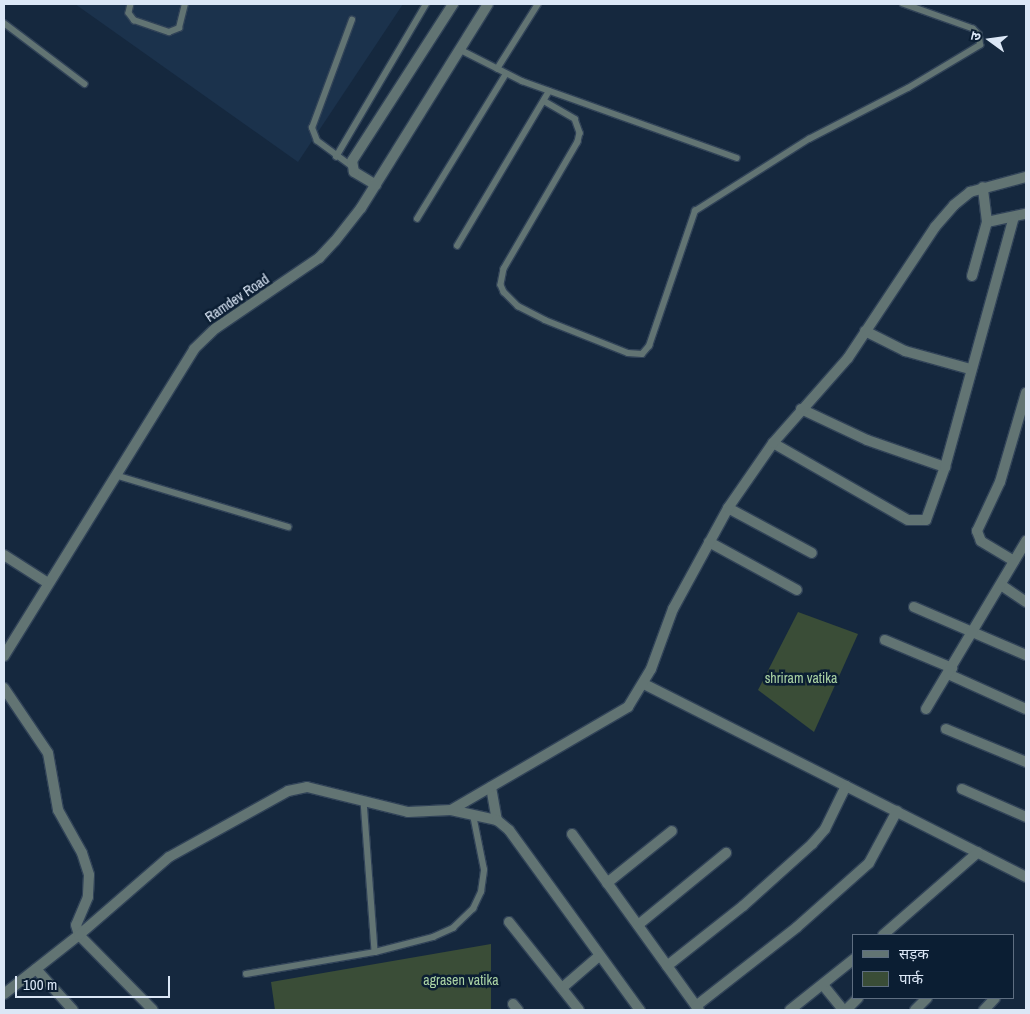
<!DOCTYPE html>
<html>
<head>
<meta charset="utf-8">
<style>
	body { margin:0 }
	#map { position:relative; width:1030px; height:1014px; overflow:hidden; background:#15283e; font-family:"Archivo Narrow","Noto Sans Devanagari",sans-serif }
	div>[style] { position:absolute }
	.built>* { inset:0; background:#1b324c }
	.green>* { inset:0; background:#3a4d37 }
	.roads { filter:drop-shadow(1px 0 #314358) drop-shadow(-1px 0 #314358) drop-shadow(0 1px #314358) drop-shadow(0 -1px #314358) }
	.lane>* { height:5.5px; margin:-2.75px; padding:0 2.75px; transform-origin:2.75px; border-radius:2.75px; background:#627473 }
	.street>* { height:10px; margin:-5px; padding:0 5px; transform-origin:5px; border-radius:5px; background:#627473 }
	span { translate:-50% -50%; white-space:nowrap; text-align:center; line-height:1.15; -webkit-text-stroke:5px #0b1e33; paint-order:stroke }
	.street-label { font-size:14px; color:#dbe7f6 }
	.park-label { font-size:14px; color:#abd3a4 }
	.frame { position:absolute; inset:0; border:5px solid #dbe7f6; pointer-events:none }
	.legend { position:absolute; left:852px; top:934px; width:162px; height:65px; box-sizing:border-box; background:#0b1e33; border:1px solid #5e6e81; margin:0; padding:6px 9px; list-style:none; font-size:15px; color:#dbe7f6 }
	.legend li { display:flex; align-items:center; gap:10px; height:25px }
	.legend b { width:25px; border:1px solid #5e6e81 }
	.north { position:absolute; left:965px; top:15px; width:50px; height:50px; -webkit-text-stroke:4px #0b1e33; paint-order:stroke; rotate:284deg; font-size:14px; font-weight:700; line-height:20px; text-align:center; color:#dbe7f6 }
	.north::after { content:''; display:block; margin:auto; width:18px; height:22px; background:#dbe7f6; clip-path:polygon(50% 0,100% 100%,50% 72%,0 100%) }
	.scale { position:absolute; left:15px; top:976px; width:155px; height:22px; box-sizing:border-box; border:2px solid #dbe7f6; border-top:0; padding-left:6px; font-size:15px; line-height:18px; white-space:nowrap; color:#dbe7f6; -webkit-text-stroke:4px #0b1e33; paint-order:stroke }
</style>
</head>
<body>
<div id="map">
	<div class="built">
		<i style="clip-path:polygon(75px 4px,403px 4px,298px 162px)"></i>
	</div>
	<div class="green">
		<i style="clip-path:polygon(798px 612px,858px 634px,814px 732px,758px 690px)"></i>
		<i style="clip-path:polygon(491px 944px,491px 1010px,275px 1010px,271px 982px)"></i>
	</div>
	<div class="roads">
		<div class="lane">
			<i style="left:131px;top:4px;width:9px;rotate:103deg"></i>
			<i style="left:129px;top:13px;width:9px;rotate:54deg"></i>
			<i style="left:134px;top:20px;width:37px;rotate:19deg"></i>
			<i style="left:169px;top:32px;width:11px;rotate:-22deg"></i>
			<i style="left:179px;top:28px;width:25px;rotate:-76deg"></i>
			<i style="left:4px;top:23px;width:101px;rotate:37deg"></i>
			<i style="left:459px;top:49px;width:71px;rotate:26.9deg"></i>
			<i style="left:522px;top:81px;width:228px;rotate:19.7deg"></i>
			<i style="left:497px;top:69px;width:77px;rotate:-57.8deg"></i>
			<i style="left:544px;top:101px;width:36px;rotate:30deg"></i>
			<i style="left:575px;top:119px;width:15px;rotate:70deg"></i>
			<i style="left:580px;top:133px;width:9px;rotate:103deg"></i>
			<i style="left:578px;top:142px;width:147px;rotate:120.2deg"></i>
			<i style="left:504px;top:269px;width:16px;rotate:101deg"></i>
			<i style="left:501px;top:285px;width:8px;rotate:67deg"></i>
			<i style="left:504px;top:292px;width:20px;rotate:45deg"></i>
			<i style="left:518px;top:306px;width:30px;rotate:27deg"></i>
			<i style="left:545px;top:320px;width:89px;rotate:21.7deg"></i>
			<i style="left:628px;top:353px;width:14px;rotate:4deg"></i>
			<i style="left:642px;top:354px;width:11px;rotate:-49deg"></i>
			<i style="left:649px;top:346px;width:143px;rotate:-71.2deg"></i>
			<i style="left:695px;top:211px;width:135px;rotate:-32.3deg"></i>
			<i style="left:809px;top:139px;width:111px;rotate:-27.3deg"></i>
			<i style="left:908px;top:88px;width:84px;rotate:-30.8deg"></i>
			<i style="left:980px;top:45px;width:10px;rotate:-96deg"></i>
			<i style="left:979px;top:35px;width:8px;rotate:-135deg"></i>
			<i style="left:973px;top:29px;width:74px;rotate:-160.3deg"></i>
			<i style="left:336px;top:157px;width:178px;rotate:-59.5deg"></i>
			<i style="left:351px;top:166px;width:42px;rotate:-143.7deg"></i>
			<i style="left:317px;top:141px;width:14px;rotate:-111deg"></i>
			<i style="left:312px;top:128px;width:115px;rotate:-69.7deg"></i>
			<i style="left:417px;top:219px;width:170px;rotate:-58.5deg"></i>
			<i style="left:457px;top:246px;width:180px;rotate:-59.3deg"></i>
			<i style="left:115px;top:475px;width:181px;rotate:16.7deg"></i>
			<i style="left:364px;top:801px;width:151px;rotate:85.8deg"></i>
			<i style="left:246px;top:974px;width:131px;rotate:-9.7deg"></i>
			<i style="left:375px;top:952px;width:60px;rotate:-14.5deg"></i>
			<i style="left:433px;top:937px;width:22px;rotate:-24deg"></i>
			<i style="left:453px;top:928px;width:28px;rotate:-44deg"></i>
			<i style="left:473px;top:909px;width:19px;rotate:-65deg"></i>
			<i style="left:481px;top:892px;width:22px;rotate:-82deg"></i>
			<i style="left:484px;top:870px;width:56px;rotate:-101.3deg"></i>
		</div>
		<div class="street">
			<i style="left:376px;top:185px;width:26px;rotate:-149deg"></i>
			<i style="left:354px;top:172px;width:11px;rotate:-100deg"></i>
			<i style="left:352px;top:161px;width:187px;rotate:-57.2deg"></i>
			<i style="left:987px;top:222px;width:40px;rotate:-12deg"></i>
			<i style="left:972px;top:276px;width:56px;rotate:-74.5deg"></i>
			<i style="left:987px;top:222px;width:35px;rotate:-97deg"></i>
			<i style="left:865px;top:331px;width:45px;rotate:26.6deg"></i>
			<i style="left:905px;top:351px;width:67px;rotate:15.5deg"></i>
			<i style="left:801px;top:409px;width:73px;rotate:25.2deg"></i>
			<i style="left:867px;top:440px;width:83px;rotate:19.1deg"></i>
			<i style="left:773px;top:443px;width:155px;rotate:29.7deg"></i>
			<i style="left:908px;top:520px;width:18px"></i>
			<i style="left:926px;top:520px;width:56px;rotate:-70.3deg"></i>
			<i style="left:945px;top:467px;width:259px;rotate:-74.6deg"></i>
			<i style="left:728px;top:508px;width:95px;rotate:28.2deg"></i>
			<i style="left:709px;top:542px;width:100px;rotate:28.6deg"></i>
			<i style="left:4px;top:555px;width:52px;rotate:32.5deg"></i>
			<i style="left:1014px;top:561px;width:39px;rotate:-149deg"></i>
			<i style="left:981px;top:541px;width:11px;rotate:-112deg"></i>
			<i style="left:977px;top:531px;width:54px;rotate:-64.9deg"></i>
			<i style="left:1000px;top:482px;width:93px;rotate:-73.7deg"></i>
			<i style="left:1001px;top:585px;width:30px;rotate:34deg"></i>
			<i style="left:914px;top:607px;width:122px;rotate:23.2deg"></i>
			<i style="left:885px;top:640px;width:73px;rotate:22.7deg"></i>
			<i style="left:4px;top:656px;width:361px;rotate:-58.2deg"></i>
			<i style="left:194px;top:349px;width:30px;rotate:-44deg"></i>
			<i style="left:216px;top:328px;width:125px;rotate:-34.2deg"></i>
			<i style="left:319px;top:258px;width:23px;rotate:-47deg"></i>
			<i style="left:335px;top:241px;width:42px;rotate:-51.8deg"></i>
			<i style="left:361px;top:208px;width:240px;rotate:-58.1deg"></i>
			<i style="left:948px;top:674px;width:85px;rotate:24.2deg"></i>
			<i style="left:644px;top:684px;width:428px;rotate:26.8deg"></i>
			<i style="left:4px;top:688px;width:78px;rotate:55.9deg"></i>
			<i style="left:48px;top:753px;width:58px;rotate:80deg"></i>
			<i style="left:58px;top:810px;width:49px;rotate:60.8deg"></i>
			<i style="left:82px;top:853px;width:23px;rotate:72deg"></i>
			<i style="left:89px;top:875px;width:22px;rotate:93deg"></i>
			<i style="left:88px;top:897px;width:30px;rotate:113deg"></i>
			<i style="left:76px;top:925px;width:10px;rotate:73deg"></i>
			<i style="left:79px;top:935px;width:105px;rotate:45.4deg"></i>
			<i style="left:926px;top:709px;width:196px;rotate:-59.2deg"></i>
			<i style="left:946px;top:729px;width:87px;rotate:22.4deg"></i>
			<i style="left:491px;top:787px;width:34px;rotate:80deg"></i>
			<i style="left:962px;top:789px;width:70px;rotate:23.6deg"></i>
			<i style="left:451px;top:810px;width:47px;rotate:12.3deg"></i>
			<i style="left:497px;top:820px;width:16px;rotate:40deg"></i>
			<i style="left:509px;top:830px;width:223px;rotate:54deg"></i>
			<i style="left:572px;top:834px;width:217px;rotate:54.2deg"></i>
			<i style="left:607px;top:883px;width:83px;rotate:-38.7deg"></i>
			<i style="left:509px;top:922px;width:112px;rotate:51.5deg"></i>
			<i style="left:638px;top:925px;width:114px;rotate:-39.3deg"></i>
			<i style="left:883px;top:935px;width:126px;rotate:-41.1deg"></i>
			<i style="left:667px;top:966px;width:97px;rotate:-38.3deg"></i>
			<i style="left:743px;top:906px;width:93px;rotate:-41.9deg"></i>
			<i style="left:812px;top:844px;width:20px;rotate:-49deg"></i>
			<i style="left:825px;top:829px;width:48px;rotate:-64deg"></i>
			<i style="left:36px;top:969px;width:55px;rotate:47.9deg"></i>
			<i style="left:823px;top:985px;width:32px;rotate:51deg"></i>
			<i style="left:562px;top:988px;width:49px;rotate:-40.9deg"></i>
			<i style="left:4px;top:994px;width:95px;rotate:-38.2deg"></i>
			<i style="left:79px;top:935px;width:119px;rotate:-40.9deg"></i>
			<i style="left:169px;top:857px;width:136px;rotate:-29deg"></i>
			<i style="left:288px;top:791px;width:19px;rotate:-12deg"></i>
			<i style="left:307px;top:787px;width:104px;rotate:13.9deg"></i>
			<i style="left:408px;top:812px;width:43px;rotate:-2.7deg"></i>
			<i style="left:451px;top:810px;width:205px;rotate:-30.2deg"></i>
			<i style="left:628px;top:707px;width:44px;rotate:-58.8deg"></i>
			<i style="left:651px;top:669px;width:64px;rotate:-69.9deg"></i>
			<i style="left:673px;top:609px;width:115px;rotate:-61.4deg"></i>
			<i style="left:728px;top:508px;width:79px;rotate:-55.3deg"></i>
			<i style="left:773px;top:443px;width:113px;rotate:-48.6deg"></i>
			<i style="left:848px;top:358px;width:157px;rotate:-56.4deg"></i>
			<i style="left:935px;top:227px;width:29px;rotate:-49deg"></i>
			<i style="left:954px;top:205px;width:21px;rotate:-39deg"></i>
			<i style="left:970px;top:192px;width:58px;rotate:-15deg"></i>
			<i style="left:513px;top:1004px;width:8px;rotate:50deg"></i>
			<i style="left:696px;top:1006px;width:128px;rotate:-38deg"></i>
			<i style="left:797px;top:927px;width:96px;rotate:-41.6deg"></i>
			<i style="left:869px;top:863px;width:59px;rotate:-61.7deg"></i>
			<i style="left:790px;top:1010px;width:82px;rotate:-38.6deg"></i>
			<i style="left:846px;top:1010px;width:17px;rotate:-45deg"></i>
			<i style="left:915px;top:1010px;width:17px;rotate:-45deg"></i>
			<i style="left:984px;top:1010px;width:16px;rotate:-47deg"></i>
		</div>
	</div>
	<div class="street-label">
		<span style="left:237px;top:298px;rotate:-34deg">Ramdev Road</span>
	</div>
	<div class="park-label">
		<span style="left:801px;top:678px">shriram vatika</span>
		<span style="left:461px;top:980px">agrasen vatika</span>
	</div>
	<div class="frame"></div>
	<ul class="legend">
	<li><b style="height:6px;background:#627473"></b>सड़क</li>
	<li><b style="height:14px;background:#3a4d37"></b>पार्क</li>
	</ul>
	<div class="north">उ</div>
	<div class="scale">100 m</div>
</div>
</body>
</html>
